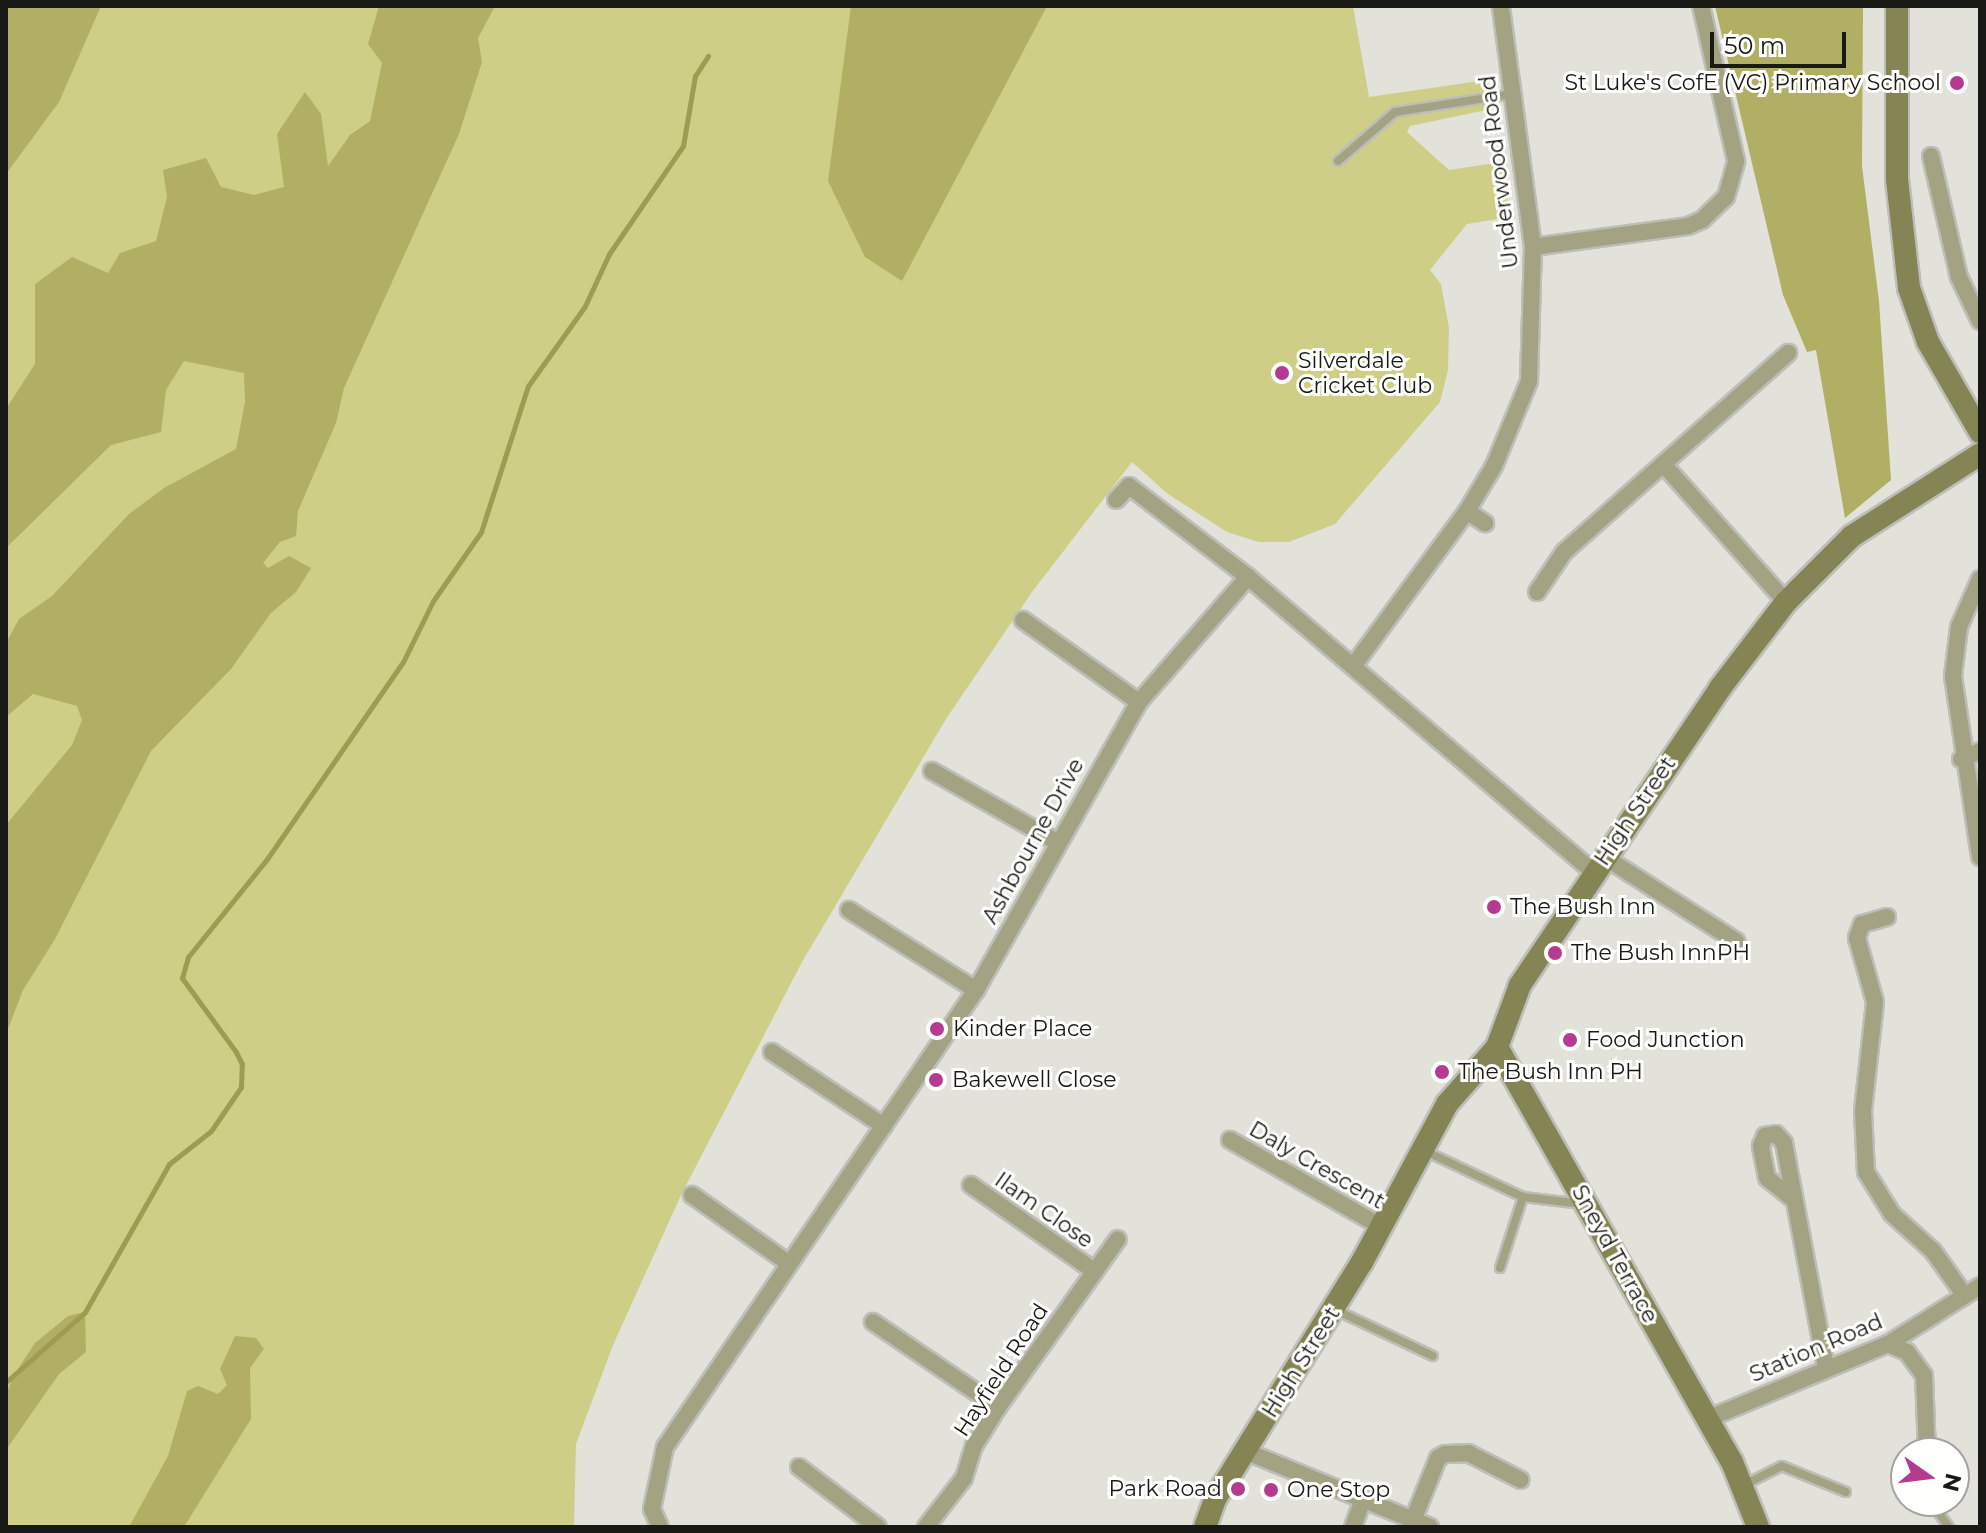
<!DOCTYPE html>
<html>
<head>
<meta charset="utf-8">
<style>
	body { margin:0 }
	#map { position:relative; width:1986px; height:1533px; overflow:hidden; background:#e2e2db; font-family:Montserrat,sans-serif }
	div>[style] { position:absolute }
	.green>* { inset:0; background:#cfce87 }
	.forest>* { inset:0; background:#b1af64 }
	.stream>* { height:5px; margin:-2.5px; padding:0 2.5px; transform-origin:2.5px; border-radius:2.5px; background:#9d9c50 }
	.roads { filter:drop-shadow(2px 0 #bebeb8) drop-shadow(-2px 0 #bebeb8) drop-shadow(0 2px #bebeb8) drop-shadow(0 -2px #bebeb8) }
	.lane>* { height:8px; margin:-4px; padding:0 4px; transform-origin:4px; border-radius:4px; background:#a3a383 }
	.street>* { height:16px; margin:-8px; padding:0 8px; transform-origin:8px; border-radius:8px; background:#a3a383 }
	.secondary>* { height:22px; margin:-11px; padding:0 11px; transform-origin:11px; border-radius:11px; background:#858454 }
	.dots>* { width:22px; height:22px; translate:-50% -50%; box-sizing:border-box; border:4px solid #fffffe; border-radius:50% }
	span { translate:-50% -50%; white-space:nowrap; text-align:center; line-height:1.15; -webkit-text-stroke:6px #fffffe; paint-order:stroke }
	.poi-label { font-size:22px; color:#191916 }
	.right { translate:-100% -50%; text-align:right }
	.left { translate:0 -50%; text-align:left }
	.street-label { font-size:22px; color:#191916 }
	.frame { position:absolute; inset:0; border:8px solid #191916; pointer-events:none }
	.north { position:absolute; left:1890px; top:1437px; width:80px; height:80px; box-sizing:border-box; background:#fffffe; border:2px solid #a3a3a1; border-radius:50%; rotate:104deg; font-size:22px; font-weight:700; line-height:32px; text-align:center; color:#191916 }
	.north::after { content:''; display:block; margin:auto; width:28px; height:36px; background:#b43b90; clip-path:polygon(50% 0,100% 100%,50% 72%,0 100%) }
	.scale { position:absolute; left:1710px; top:32px; width:136px; height:36px; box-sizing:border-box; border:4px solid #191916; border-top:0; padding-left:10px; font-size:24px; line-height:28px; white-space:nowrap; color:#191916; -webkit-text-stroke:6px #fffffe; paint-order:stroke }
</style>
</head>
<body>
<div id="map">
	<div class="green">
		<i style="clip-path:polygon(6px 6px,1353px 6px,1369px 97px,1486px 80px,1491px 109px,1410px 126px,1407px 132px,1449px 170px,1502px 162px,1510px 217px,1467px 224px,1430px 270px,1441px 284px,1449px 328px,1448px 370px,1440px 402px,1335px 524px,1289px 542px,1259px 542px,1227px 532px,1168px 494px,1132px 462px,1032px 592px,946px 719px,802px 962px,682px 1193px,613px 1345px,576px 1444px,574px 1527px,6px 1527px)"></i>
	</div>
	<div class="forest">
		<i style="clip-path:polygon(6px 6px,101px 6px,59px 102px,6px 174px)"></i>
		<i style="clip-path:polygon(379px 6px,495px 6px,478px 38px,482px 62px,459px 134px,344px 388px,336px 423px,298px 511px,296px 536px,280px 542px,263px 563px,268px 568px,289px 556px,311px 568px,296px 592px,271px 613px,231px 669px,151px 751px,55px 939px,23px 990px,6px 1034px,6px 825px,72px 745px,82px 720px,77px 706px,33px 694px,6px 717px,6px 643px,19px 619px,52px 596px,129px 514px,164px 488px,236px 449px,245px 402px,244px 373px,184px 361px,166px 390px,161px 432px,111px 445px,6px 548px,6px 409px,35px 364px,35px 284px,72px 257px,108px 273px,120px 253px,156px 241px,167px 197px,163px 170px,206px 158px,221px 187px,254px 195px,284px 187px,277px 134px,305px 92px,321px 114px,328px 166px,350px 135px,370px 121px,382px 63px,368px 44px)"></i>
		<i style="clip-path:polygon(851px 6px,1047px 6px,902px 281px,865px 257px,828px 181px)"></i>
		<i style="clip-path:polygon(1715px 6px,1863px 6px,1862px 166px,1879px 301px,1891px 480px,1845px 518px,1816px 350px,1807px 352px,1783px 295px)"></i>
		<i style="clip-path:polygon(85px 1312px,86px 1352px,59px 1374px,6px 1450px,6px 1394px,14px 1375px,35px 1343px,68px 1316px)"></i>
		<i style="clip-path:polygon(235px 1336px,256px 1338px,264px 1349px,250px 1368px,251px 1419px,184px 1527px,129px 1527px,168px 1456px,187px 1391px,198px 1386px,218px 1394px,227px 1385px,220px 1369px)"></i>
	</div>
	<div class="stream">
		<i style="left:6px;top:1382px;width:106px;rotate:-41.5deg"></i>
		<i style="left:85px;top:1312px;width:170px;rotate:-60.4deg"></i>
		<i style="left:169px;top:1164px;width:53px;rotate:-38.2deg"></i>
		<i style="left:211px;top:1131px;width:53px;rotate:-55.7deg"></i>
		<i style="left:241px;top:1087px;width:23px;rotate:-88deg"></i>
		<i style="left:242px;top:1064px;width:13px;rotate:-117deg"></i>
		<i style="left:236px;top:1052px;width:92px;rotate:-126.1deg"></i>
		<i style="left:182px;top:978px;width:22px;rotate:-74deg"></i>
		<i style="left:188px;top:957px;width:126px;rotate:-51.1deg"></i>
		<i style="left:267px;top:859px;width:239px;rotate:-55.4deg"></i>
		<i style="left:403px;top:662px;width:68px;rotate:-63.8deg"></i>
		<i style="left:433px;top:601px;width:84px;rotate:-55.2deg"></i>
		<i style="left:481px;top:532px;width:153px;rotate:-72.2deg"></i>
		<i style="left:528px;top:386px;width:98px;rotate:-54.5deg"></i>
		<i style="left:585px;top:306px;width:57px;rotate:-65.2deg"></i>
		<i style="left:609px;top:254px;width:131px;rotate:-55.6deg"></i>
		<i style="left:683px;top:146px;width:71px;rotate:-80.3deg"></i>
		<i style="left:695px;top:76px;width:24px;rotate:-57deg"></i>
	</div>
	<div class="roads">
		<div class="lane">
			<i style="left:1338px;top:161px;width:75px;rotate:-40.7deg"></i>
			<i style="left:1395px;top:112px;width:118px;rotate:-8.7deg"></i>
			<i style="left:1423px;top:1150px;width:110px;rotate:25.2deg"></i>
			<i style="left:1523px;top:1197px;width:60px;rotate:6.7deg"></i>
			<i style="left:1500px;top:1268px;width:75px;rotate:-72.1deg"></i>
			<i style="left:1336px;top:1310px;width:107px;rotate:25.4deg"></i>
			<i style="left:1744px;top:1485px;width:42px;rotate:-26.6deg"></i>
			<i style="left:1782px;top:1466px;width:69px;rotate:22.1deg"></i>
			<i style="left:1930px;top:1501px;width:32px;rotate:54deg"></i>
		</div>
		<div class="street">
			<i style="left:1931px;top:156px;width:124px;rotate:77deg"></i>
			<i style="left:1959px;top:277px;width:49px;rotate:64.5deg"></i>
			<i style="left:1533px;top:247px;width:156px;rotate:-7.7deg"></i>
			<i style="left:1688px;top:226px;width:15px;rotate:-23deg"></i>
			<i style="left:1702px;top:220px;width:33px;rotate:-44deg"></i>
			<i style="left:1726px;top:197px;width:37px;rotate:-74deg"></i>
			<i style="left:1736px;top:161px;width:159px;rotate:-102.7deg"></i>
			<i style="left:1664px;top:465px;width:183px;rotate:48.3deg"></i>
			<i style="left:1116px;top:500px;width:19px;rotate:-47deg"></i>
			<i style="left:1129px;top:486px;width:150px;rotate:37.4deg"></i>
			<i style="left:1467px;top:511px;width:22px;rotate:34deg"></i>
			<i style="left:1980px;top:579px;width:52px;rotate:113.6deg"></i>
			<i style="left:1959px;top:627px;width:49px;rotate:97deg"></i>
			<i style="left:1953px;top:676px;width:183px;rotate:81.5deg"></i>
			<i style="left:1537px;top:592px;width:48px;rotate:-56deg"></i>
			<i style="left:1564px;top:552px;width:300px;rotate:-41.6deg"></i>
			<i style="left:1023px;top:620px;width:142px;rotate:35.3deg"></i>
			<i style="left:1354px;top:665px;width:191px;rotate:-53.7deg"></i>
			<i style="left:1467px;top:511px;width:52px;rotate:-59deg"></i>
			<i style="left:1494px;top:466px;width:92px;rotate:-67.6deg"></i>
			<i style="left:1529px;top:381px;width:134px;rotate:-88.3deg"></i>
			<i style="left:1533px;top:247px;width:243px;rotate:-97.6deg"></i>
			<i style="left:1961px;top:759px;width:21px;rotate:-23deg"></i>
			<i style="left:932px;top:771px;width:142px;rotate:29.6deg"></i>
			<i style="left:1603px;top:856px;width:158px;rotate:32.6deg"></i>
			<i style="left:849px;top:910px;width:150px;rotate:32.2deg"></i>
			<i style="left:1887px;top:917px;width:26px;rotate:164deg"></i>
			<i style="left:1862px;top:924px;width:15px;rotate:110deg"></i>
			<i style="left:1857px;top:938px;width:66px;rotate:74.3deg"></i>
			<i style="left:1875px;top:1002px;width:110px;rotate:96.3deg"></i>
			<i style="left:1863px;top:1111px;width:61px;rotate:87.2deg"></i>
			<i style="left:1866px;top:1172px;width:49px;rotate:58.2deg"></i>
			<i style="left:1892px;top:1214px;width:55px;rotate:42.1deg"></i>
			<i style="left:1933px;top:1251px;width:55px;rotate:54.6deg"></i>
			<i style="left:772px;top:1052px;width:134px;rotate:33.5deg"></i>
			<i style="left:1230px;top:1140px;width:175px;rotate:29.8deg"></i>
			<i style="left:971px;top:1185px;width:149px;rotate:34.9deg"></i>
			<i style="left:692px;top:1195px;width:118px;rotate:35.3deg"></i>
			<i style="left:1793px;top:1199px;width:33px;rotate:-141deg"></i>
			<i style="left:1767px;top:1178px;width:33px;rotate:-101deg"></i>
			<i style="left:1761px;top:1146px;width:11px;rotate:-68deg"></i>
			<i style="left:1765px;top:1136px;width:11px;rotate:-10deg"></i>
			<i style="left:1776px;top:1134px;width:12px;rotate:48deg"></i>
			<i style="left:1784px;top:1143px;width:229px;rotate:79.4deg"></i>
			<i style="left:873px;top:1322px;width:151px;rotate:34.2deg"></i>
			<i style="left:1888px;top:1344px;width:21px;rotate:23deg"></i>
			<i style="left:1907px;top:1352px;width:29px;rotate:54deg"></i>
			<i style="left:1924px;top:1375px;width:78px;rotate:87.8deg"></i>
			<i style="left:1707px;top:1419px;width:196px;rotate:-22.5deg"></i>
			<i style="left:1888px;top:1344px;width:109px;rotate:-32.2deg"></i>
			<i style="left:1245px;top:1451px;width:200px;rotate:22.3deg"></i>
			<i style="left:799px;top:1467px;width:99px;rotate:37.2deg"></i>
			<i style="left:1413px;top:1520px;width:67px;rotate:-68deg"></i>
			<i style="left:1438px;top:1458px;width:8px;rotate:-30deg"></i>
			<i style="left:1445px;top:1454px;width:23px;rotate:-2deg"></i>
			<i style="left:1468px;top:1453px;width:59px;rotate:27deg"></i>
			<i style="left:660px;top:1527px;width:20px;rotate:-114deg"></i>
			<i style="left:652px;top:1509px;width:63px;rotate:-78.2deg"></i>
			<i style="left:665px;top:1447px;width:553px;rotate:-55.76deg"></i>
			<i style="left:976px;top:990px;width:331px;rotate:-60.5deg"></i>
			<i style="left:1139px;top:702px;width:166px;rotate:-48.9deg"></i>
			<i style="left:1248px;top:577px;width:454px;rotate:40.5deg"></i>
			<i style="left:926px;top:1527px;width:62px;rotate:-52.2deg"></i>
			<i style="left:964px;top:1478px;width:34px;rotate:-73deg"></i>
			<i style="left:974px;top:1446px;width:46px;rotate:-58.4deg"></i>
			<i style="left:998px;top:1407px;width:206px;rotate:-54.5deg"></i>
			<i style="left:1353px;top:1527px;width:30px;rotate:-70deg"></i>
		</div>
		<div class="secondary">
			<i style="left:1897px;top:6px;width:173px;rotate:90deg"></i>
			<i style="left:1897px;top:179px;width:110px;rotate:83.7deg"></i>
			<i style="left:1909px;top:288px;width:57px;rotate:70.6deg"></i>
			<i style="left:1928px;top:342px;width:104px;rotate:60deg"></i>
			<i style="left:1497px;top:1047px;width:477px;rotate:60.5deg"></i>
			<i style="left:1732px;top:1462px;width:70px;rotate:68.2deg"></i>
			<i style="left:1205px;top:1527px;width:30px;rotate:-70deg"></i>
			<i style="left:1215px;top:1499px;width:279px;rotate:-58.2deg"></i>
			<i style="left:1362px;top:1262px;width:179px;rotate:-61.7deg"></i>
			<i style="left:1447px;top:1104px;width:76px;rotate:-48.7deg"></i>
			<i style="left:1497px;top:1047px;width:66px;rotate:-69.6deg"></i>
			<i style="left:1520px;top:985px;width:358px;rotate:-56deg"></i>
			<i style="left:1720px;top:688px;width:108px;rotate:-52.5deg"></i>
			<i style="left:1786px;top:602px;width:93px;rotate:-45deg"></i>
			<i style="left:1852px;top:536px;width:152px;rotate:-32.6deg"></i>
		</div>
	</div>
	<div class="dots">
		<i style="left:1957px;top:83px;background:#b43b90"></i>
		<i style="left:1282px;top:373px;background:#b43b90"></i>
		<i style="left:1494px;top:907px;background:#b43b90"></i>
		<i style="left:1555px;top:953px;background:#b43b90"></i>
		<i style="left:937px;top:1029px;background:#b43b90"></i>
		<i style="left:1570px;top:1040px;background:#b43b90"></i>
		<i style="left:1442px;top:1072px;background:#b43b90"></i>
		<i style="left:936px;top:1080px;background:#b43b90"></i>
		<i style="left:1238px;top:1489px;background:#b43b90"></i>
		<i style="left:1271px;top:1490px;background:#b43b90"></i>
	</div>
	<div class="poi-label">
		<span class="right" style="left:1941px;top:83px">St Luke's CofE (VC) Primary School</span>
		<span class="left" style="left:1298px;top:373px">Silverdale<br>Cricket Club</span>
		<span class="left" style="left:1510px;top:907px">The Bush Inn</span>
		<span class="left" style="left:1571px;top:953px">The Bush InnPH</span>
		<span class="left" style="left:953px;top:1029px">Kinder Place</span>
		<span class="left" style="left:1586px;top:1040px">Food Junction</span>
		<span class="left" style="left:1458px;top:1072px">The Bush Inn PH</span>
		<span class="left" style="left:952px;top:1080px">Bakewell Close</span>
		<span class="right" style="left:1222px;top:1489px">Park Road</span>
		<span class="left" style="left:1287px;top:1490px">One Stop</span>
	</div>
	<div class="street-label">
		<span style="left:1499px;top:172px;rotate:-97deg">Underwood Road</span>
		<span style="left:1635px;top:811px;rotate:-56deg">High Street</span>
		<span style="left:1033px;top:841px;rotate:-61deg">Ashbourne Drive</span>
		<span style="left:1317px;top:1165px;rotate:30deg">Daly Crescent</span>
		<span style="left:1044px;top:1210px;rotate:35deg">Ilam Close</span>
		<span style="left:1615px;top:1254px;rotate:61deg">Sneyd Terrace</span>
		<span style="left:1816px;top:1348px;rotate:-23deg">Station Road</span>
		<span style="left:1301px;top:1362px;rotate:-58deg">High Street</span>
		<span style="left:1001px;top:1370px;rotate:-57deg">Hayfield Road</span>
	</div>
	<div class="frame"></div>
	<div class="north">N</div>
	<div class="scale">50 m</div>
</div>
</body>
</html>
